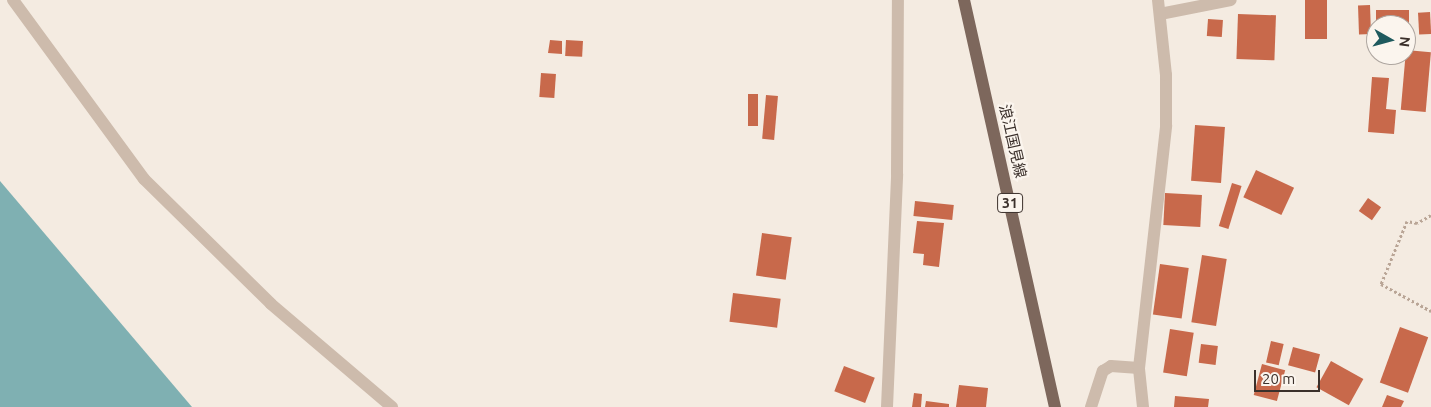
<!DOCTYPE html>
<html>
<head>
<meta charset="utf-8">
<style>
	body { margin:0 }
	#map { position:relative; width:1431px; height:407px; overflow:hidden; background:#f4ebe1; font-family:Ubuntu,"Noto Sans JP",sans-serif }
	div>[style] { position:absolute }
	.water>* { inset:0; background:#7fb0b2 }
	.building>* { inset:0; background:#c8694b; transform-origin:0 0 }
	.path>* { height:3px; margin-top:-1.5px; transform-origin:0; background:repeating-linear-gradient(90deg,#b9a596 0 2.5px,transparent 0 5px) }
	.minor>* { height:12px; margin:-6px; padding:0 6px; transform-origin:6px; border-radius:6px; background:#cdbbac }
	.primary>* { height:12px; margin:-6px; padding:0 6px; transform-origin:6px; border-radius:6px; background:#7d675c }
	span { translate:-50% -50%; white-space:nowrap; text-align:center; line-height:1.15; -webkit-text-stroke:4.5px #fbf5ee; paint-order:stroke }
	.shield-label span { padding:1px 4px; background:#fbf5ee; border:1px solid; border-radius:4px; -webkit-text-stroke-width:0 }
	.shield-label { font-size:14px; color:#3b302b; font-weight:700 }
	.street-label { font-size:15px; color:#3b302b }
	.north { position:absolute; left:1366px; top:15px; width:50px; height:50px; box-sizing:border-box; background:#fbf5ee; border:1px solid #aea6a0; border-radius:50%; rotate:97deg; font-size:14px; font-weight:700; line-height:20px; text-align:center; color:#3b302b }
	.north::after { content:''; display:block; margin:auto; width:18px; height:22px; background:#1f5a5e; clip-path:polygon(50% 0,100% 100%,50% 72%,0 100%) }
	.scale { position:absolute; left:1254px; top:370px; width:66px; height:22px; box-sizing:border-box; border:2px solid #3b302b; border-top:0; padding-left:6px; font-size:15px; line-height:18px; white-space:nowrap; color:#3b302b; -webkit-text-stroke:4px #fbf5ee; paint-order:stroke }
</style>
</head>
<body>
<div id="map">
	<div class="water">
		<i style="clip-path:polygon(0 181px,192px 407px,0 407px)"></i>
	</div>
	<div class="building">
		<i style="left:1305px;top:0;width:22px;height:39px"></i>
		<i style="left:1370px;top:5px;width:29px;height:12px;rotate:88deg"></i>
		<i style="clip-path:polygon(1376px 10px,1409px 10px,1409px 32px,1406px 32px,1406px 25px,1376px 25px)"></i>
		<i style="left:1430px;top:12px;width:22px;height:12px;rotate:87deg"></i>
		<i style="left:1238px;top:14px;width:38px;height:45px;rotate:2deg"></i>
		<i style="left:1208px;top:19px;width:15px;height:17px;rotate:4deg"></i>
		<i style="clip-path:polygon(550px 40px,562px 41px,562px 54px,548px 53px)"></i>
		<i style="left:566px;top:40px;width:17px;height:16px;rotate:3deg"></i>
		<i style="left:1406px;top:50px;width:25px;height:60px;rotate:5deg"></i>
		<i style="left:541px;top:73px;width:15px;height:24px;rotate:4deg"></i>
		<i style="clip-path:polygon(1372px 77px,1389px 78px,1386px 109px,1396px 110px,1394px 134px,1368px 132px)"></i>
		<i style="left:748px;top:94px;width:10px;height:32px"></i>
		<i style="left:766px;top:95px;width:12px;height:44px;rotate:5deg"></i>
		<i style="left:1195px;top:125px;width:30px;height:56px;rotate:4deg"></i>
		<i style="left:1256px;top:170px;width:42px;height:30px;rotate:25deg"></i>
		<i style="left:1232px;top:183px;width:10px;height:45px;rotate:17deg"></i>
		<i style="left:1165px;top:193px;width:37px;height:32px;rotate:3deg"></i>
		<i style="left:1368px;top:198px;width:16px;height:16px;rotate:35deg"></i>
		<i style="left:915px;top:201px;width:39px;height:15px;rotate:6deg"></i>
		<i style="clip-path:polygon(917px 221px,944px 223px,939px 267px,923px 265px,924px 254px,913px 253px)"></i>
		<i style="left:762px;top:233px;width:30px;height:43px;rotate:8deg"></i>
		<i style="left:1202px;top:255px;width:25px;height:68px;rotate:9deg"></i>
		<i style="left:1160px;top:264px;width:29px;height:51px;rotate:8deg"></i>
		<i style="left:733px;top:293px;width:48px;height:29px;rotate:7deg"></i>
		<i style="left:1400px;top:327px;width:30px;height:59px;rotate:20deg"></i>
		<i style="left:1170px;top:329px;width:24px;height:44px;rotate:9deg"></i>
		<i style="left:1271px;top:341px;width:13px;height:22px;rotate:13deg"></i>
		<i style="left:1201px;top:344px;width:17px;height:19px;rotate:7deg"></i>
		<i style="left:1293px;top:347px;width:28px;height:19px;rotate:15deg"></i>
		<i style="left:1331px;top:361px;width:37px;height:30px;rotate:29deg"></i>
		<i style="left:1262px;top:364px;width:24px;height:32px;rotate:15deg"></i>
		<i style="left:844px;top:366px;width:33px;height:27px;rotate:21deg"></i>
		<i style="clip-path:polygon(959px 385px,988px 388px,986px 407px,956px 407px)"></i>
		<i style="clip-path:polygon(914px 393px,922px 394px,921px 407px,912px 407px)"></i>
		<i style="clip-path:polygon(1387px 395px,1404px 401px,1401px 407px,1382px 407px)"></i>
		<i style="clip-path:polygon(1175px 396px,1209px 399px,1208px 407px,1174px 407px)"></i>
		<i style="clip-path:polygon(926px 401px,949px 404px,949px 407px,925px 407px)"></i>
	</div>
	<div class="path">
		<i style="left:1431px;top:215px;width:16px;rotate:150deg"></i>
		<i style="left:1417px;top:223px;width:10px;rotate:-169deg"></i>
		<i style="left:1407px;top:221px;width:68px;rotate:112.4deg"></i>
		<i style="left:1381px;top:284px;width:57px;rotate:28.4deg"></i>
	</div>
	<div class="minor">
		<i style="left:13px;top:0;width:222px;rotate:53.8deg"></i>
		<i style="left:144px;top:179px;width:178px;rotate:44.5deg"></i>
		<i style="left:271px;top:304px;width:159px;rotate:40.4deg"></i>
		<i style="left:1160px;top:14px;width:72px;rotate:-11.2deg"></i>
		<i style="left:887px;top:407px;width:233px;rotate:-87.5deg"></i>
		<i style="left:897px;top:174px;width:174px;rotate:-89.7deg"></i>
		<i style="left:1091px;top:407px;width:38px;rotate:-72deg"></i>
		<i style="left:1103px;top:371px;width:9px;rotate:-32deg"></i>
		<i style="left:1111px;top:366px;width:28px;rotate:4deg"></i>
		<i style="left:1143px;top:407px;width:39px;rotate:-96deg"></i>
		<i style="left:1139px;top:368px;width:244px;rotate:-83.6deg"></i>
		<i style="left:1166px;top:126px;width:51px;rotate:-90deg"></i>
		<i style="left:1166px;top:75px;width:75px;rotate:-96.1deg"></i>
	</div>
	<div class="primary">
		<i style="left:964px;top:0;width:417px;rotate:77.4deg"></i>
	</div>
	<div class="shield-label">
		<span style="left:1010px;top:203px">31</span>
	</div>
	<div class="street-label">
		<span style="left:1013px;top:141px;rotate:77deg">浪江国見線</span>
	</div>
	<div class="north">N</div>
	<div class="scale">20 m</div>
</div>
</body>
</html>
